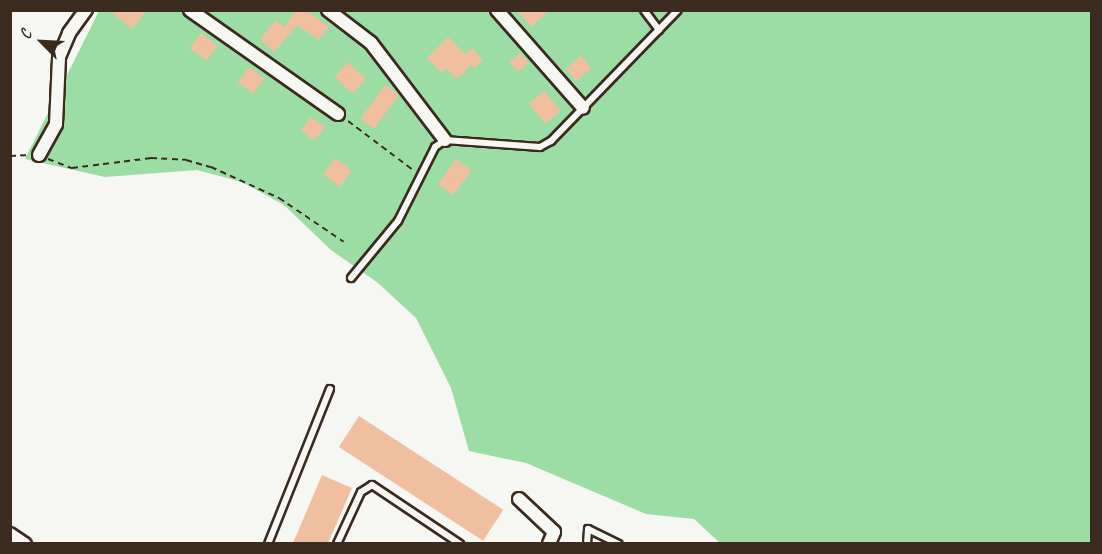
<!DOCTYPE html>
<html>
<head>
<meta charset="utf-8">
<style>
	body { margin:0 }
	#map { position:relative; width:1102px; height:554px; overflow:hidden; background:#f6f6f2; font-family:Caveat,sans-serif }
	div>[style] { position:absolute }
	.green>* { inset:0; background:#9cdda6 }
	.building>* { inset:0; background:#efbf9f; transform-origin:0 0 }
	.path>* { height:2px; margin-top:-1px; transform-origin:0; background:repeating-linear-gradient(90deg,#3b2a1e 0 6px,transparent 0 10.5px) }
	.roads { filter:drop-shadow(2px 0 #3b2a1e) drop-shadow(-2px 0 #3b2a1e) drop-shadow(0 2px #3b2a1e) drop-shadow(0 -2px #3b2a1e) }
	.lane>* { height:6px; margin:-3px; padding:0 3px; transform-origin:3px; border-radius:3px; background:#f6f6f2 }
	.street>* { height:12px; margin:-6px; padding:0 6px; transform-origin:6px; border-radius:6px; background:#f6f6f2 }
	span { translate:-50% -50%; white-space:nowrap; text-align:center; line-height:1.15; -webkit-text-stroke:5px #f6f6f2; paint-order:stroke }
	.frame { position:absolute; inset:0; border:12px solid #3b2a1e; pointer-events:none }
	.north { position:absolute; left:12px; top:12px; width:60px; height:60px; -webkit-text-stroke:4px #f6f6f2; paint-order:stroke; rotate:294deg; font-size:16px; font-weight:700; line-height:24px; text-align:center; color:#3b2a1e }
	.north::after { content:''; display:block; margin:auto; width:21px; height:27px; background:#3b2a1e; clip-path:polygon(50% 0,100% 100%,50% 72%,0 100%) }
</style>
</head>
<body>
<div id="map">
	<div class="green">
		<i style="clip-path:polygon(99px 11px,1091px 11px,1091px 543px,720px 543px,694px 519px,646px 514px,526px 463px,469px 451px,451px 388px,416px 318px,378px 283px,331px 250px,284px 205px,242px 182px,197px 170px,105px 177px,25px 159px)"></i>
	</div>
	<div class="building">
		<i style="clip-path:polygon(109px 10px,147px 10px,132px 29px)"></i>
		<i style="clip-path:polygon(296px 10px,306px 10px,329px 27px,319px 40px,297px 25px,274px 52px,260px 39px,276px 20px,284px 27px)"></i>
		<i style="clip-path:polygon(517px 10px,550px 10px,531px 27px)"></i>
		<i style="left:201px;top:33px;width:21px;height:19px;rotate:37deg"></i>
		<i style="clip-path:polygon(448px 37px,465px 54px,472px 48px,483px 59px,475px 68px,471px 65px,457px 79px,446px 69px,442px 73px,427px 58px)"></i>
		<i style="left:520px;top:53px;width:13px;height:14px;rotate:48deg"></i>
		<i style="left:581px;top:56px;width:16px;height:20px;rotate:50deg"></i>
		<i style="left:348px;top:62px;width:25px;height:20px;rotate:43deg"></i>
		<i style="left:249px;top:67px;width:19px;height:19px;rotate:36deg"></i>
		<i style="left:385px;top:85px;width:17px;height:42px;rotate:36deg"></i>
		<i style="left:544px;top:91px;width:26px;height:20px;rotate:50deg"></i>
		<i style="left:311px;top:117px;width:17px;height:17px;rotate:36deg"></i>
		<i style="left:335px;top:158px;width:21px;height:20px;rotate:37deg"></i>
		<i style="left:456px;top:159px;width:19px;height:31px;rotate:36deg"></i>
		<i style="left:359px;top:416px;width:172px;height:37px;rotate:33deg"></i>
		<i style="clip-path:polygon(322px 475px,352px 488px,328px 543px,293px 543px)"></i>
	</div>
	<div class="path">
		<i style="left:348px;top:121px;width:81px;rotate:37deg"></i>
		<i style="left:10px;top:156px;width:19px;rotate:-3deg"></i>
		<i style="left:48px;top:159px;width:26px;rotate:21deg"></i>
		<i style="left:72px;top:168px;width:80px;rotate:-7.2deg"></i>
		<i style="left:151px;top:158px;width:35px;rotate:3deg"></i>
		<i style="left:186px;top:160px;width:26px;rotate:16deg"></i>
		<i style="left:211px;top:167px;width:75px;rotate:24.5deg"></i>
		<i style="left:279px;top:198px;width:78px;rotate:34.1deg"></i>
	</div>
	<div class="roads">
		<div class="lane">
			<i style="left:644px;top:10px;width:25px;rotate:53deg"></i>
			<i style="left:351px;top:278px;width:74px;rotate:-50.5deg"></i>
			<i style="left:398px;top:221px;width:83px;rotate:-63.4deg"></i>
			<i style="left:435px;top:147px;width:12px;rotate:-35deg"></i>
			<i style="left:445px;top:140px;width:95px;rotate:4.2deg"></i>
			<i style="left:540px;top:147px;width:13px;rotate:-29deg"></i>
			<i style="left:551px;top:141px;width:182px;rotate:-45.9deg"></i>
			<i style="left:268px;top:544px;width:167px;rotate:-68.2deg"></i>
			<i style="left:337px;top:544px;width:57px;rotate:-65.2deg"></i>
			<i style="left:361px;top:492px;width:13px;rotate:-32deg"></i>
			<i style="left:372px;top:485px;width:106px;rotate:33.8deg"></i>
			<i style="left:587px;top:544px;width:15px;rotate:-86deg"></i>
			<i style="left:588px;top:529px;width:34px;rotate:26deg"></i>
		</div>
		<div class="street">
			<i style="left:190px;top:10px;width:181px;rotate:35.1deg"></i>
			<i style="left:328px;top:10px;width:54px;rotate:37.5deg"></i>
			<i style="left:371px;top:43px;width:122px;rotate:52.7deg"></i>
			<i style="left:497px;top:10px;width:130px;rotate:48.7deg"></i>
			<i style="left:39px;top:155px;width:35px;rotate:-61deg"></i>
			<i style="left:56px;top:124px;width:67px;rotate:-87.4deg"></i>
			<i style="left:59px;top:57px;width:26px;rotate:-67deg"></i>
			<i style="left:69px;top:33px;width:29px;rotate:-54deg"></i>
			<i style="left:519px;top:499px;width:48px;rotate:43.3deg"></i>
			<i style="left:554px;top:532px;width:13px;rotate:113deg"></i>
			<i style="left:10px;top:534px;width:18px;rotate:34deg"></i>
		</div>
	</div>
	<div class="frame"></div>
	<div class="north">С</div>
</div>
</body>
</html>
